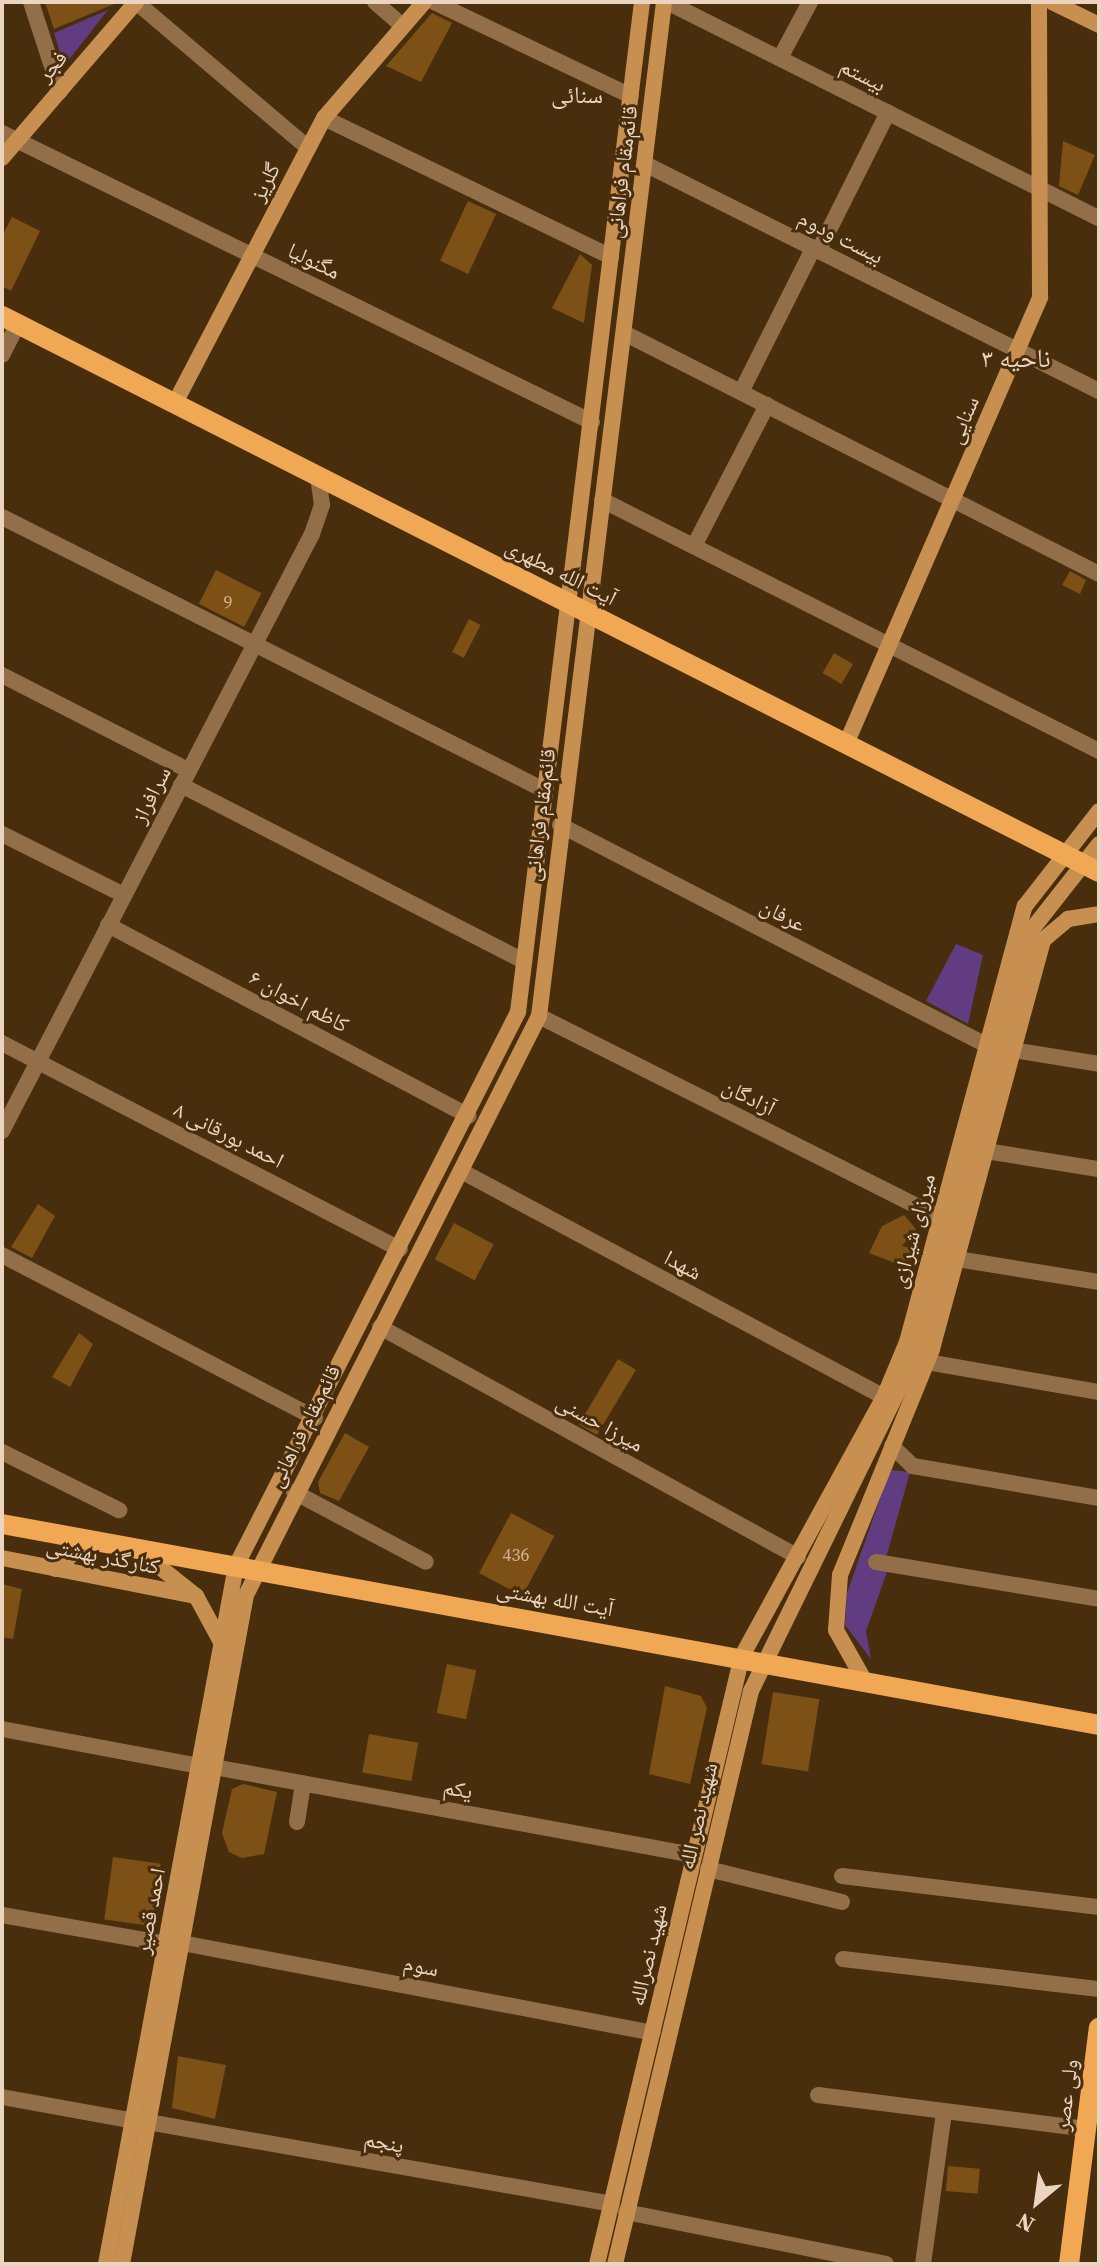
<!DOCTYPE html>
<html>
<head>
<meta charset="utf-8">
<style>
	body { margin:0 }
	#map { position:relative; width:1101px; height:2266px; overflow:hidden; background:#482e0d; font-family:"Source Serif 4","Noto Naskh Arabic",serif }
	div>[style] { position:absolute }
	.green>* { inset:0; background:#613c80 }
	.building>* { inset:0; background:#7d5015; transform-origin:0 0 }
	.street>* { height:16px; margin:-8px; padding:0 8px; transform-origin:8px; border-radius:8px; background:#936f49 }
	.secondary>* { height:16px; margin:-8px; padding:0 8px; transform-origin:8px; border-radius:8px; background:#c89050 }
	.primary>* { height:20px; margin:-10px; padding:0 10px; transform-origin:10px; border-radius:10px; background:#f1a854 }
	span { translate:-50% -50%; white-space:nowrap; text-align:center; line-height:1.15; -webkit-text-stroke:6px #482e0d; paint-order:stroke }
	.number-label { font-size:18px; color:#d0b495 }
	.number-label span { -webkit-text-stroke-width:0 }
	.street-label { font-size:22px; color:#ebd5c0 }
	.neighbourhood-label { font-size:24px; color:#ebd5c0 }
	.quarter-label { font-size:26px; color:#ebd5c0 }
	.frame { position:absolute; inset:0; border:4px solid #ebd5c0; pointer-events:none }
	.north { position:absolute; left:997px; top:2162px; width:80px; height:80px; -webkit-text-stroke:6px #482e0d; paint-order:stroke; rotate:209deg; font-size:22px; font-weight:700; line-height:32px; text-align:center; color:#ebd5c0 }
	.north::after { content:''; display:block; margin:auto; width:28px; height:36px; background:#ebd5c0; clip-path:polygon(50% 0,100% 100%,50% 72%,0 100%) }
</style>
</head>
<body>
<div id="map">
	<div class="green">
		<i style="clip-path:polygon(108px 10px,64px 66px,54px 33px)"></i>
		<i style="clip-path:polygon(956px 944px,983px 955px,968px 1024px,926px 1001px)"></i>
		<i style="clip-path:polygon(890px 1470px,910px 1472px,886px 1558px,874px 1567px,887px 1572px,866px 1631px,871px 1659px,845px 1625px,847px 1593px)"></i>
	</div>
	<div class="building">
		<i style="clip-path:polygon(45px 2px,119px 2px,54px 29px)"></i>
		<i style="clip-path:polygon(432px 13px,452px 23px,421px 82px,386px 66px)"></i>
		<i style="clip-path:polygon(1063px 141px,1095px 155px,1078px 195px,1059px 186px)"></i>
		<i style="left:468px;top:201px;width:31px;height:66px;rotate:25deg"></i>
		<i style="clip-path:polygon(12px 217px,40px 231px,11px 291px,2px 286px,2px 236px)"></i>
		<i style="clip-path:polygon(580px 254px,592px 265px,584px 323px,552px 308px)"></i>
		<i style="left:216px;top:570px;width:51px;height:38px;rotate:27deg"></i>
		<i style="clip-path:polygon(1070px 571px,1086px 580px,1080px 594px,1062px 585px)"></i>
		<i style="left:469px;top:619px;width:13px;height:37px;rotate:27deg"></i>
		<i style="left:834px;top:653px;width:22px;height:23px;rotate:30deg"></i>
		<i style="clip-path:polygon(38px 1204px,55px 1216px,32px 1258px,11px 1247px)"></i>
		<i style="clip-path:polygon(904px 1215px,916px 1229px,902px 1246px,913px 1249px,908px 1268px,869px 1253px,882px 1226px)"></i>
		<i style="left:454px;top:1223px;width:45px;height:41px;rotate:28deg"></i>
		<i style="clip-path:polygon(79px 1333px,93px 1344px,70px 1387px,52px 1377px)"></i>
		<i style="left:618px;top:1359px;width:21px;height:76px;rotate:31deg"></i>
		<i style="clip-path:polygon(345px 1433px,369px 1447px,339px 1501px,320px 1493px,318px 1482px)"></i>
		<i style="left:511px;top:1513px;width:49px;height:68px;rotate:28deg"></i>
		<i style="clip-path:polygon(2px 1584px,22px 1589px,13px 1639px,2px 1637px)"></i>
		<i style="left:447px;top:1664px;width:30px;height:50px;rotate:12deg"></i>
		<i style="clip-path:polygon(665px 1686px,701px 1696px,707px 1708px,690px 1784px,649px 1774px)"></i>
		<i style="left:773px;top:1692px;width:47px;height:73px;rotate:9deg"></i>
		<i style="left:369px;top:1734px;width:50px;height:39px;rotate:10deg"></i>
		<i style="clip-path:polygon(243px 1784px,277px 1792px,264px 1854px,242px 1858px,229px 1852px,222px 1833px,232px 1789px)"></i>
		<i style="left:113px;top:1857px;width:48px;height:63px;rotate:8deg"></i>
		<i style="clip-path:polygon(178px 2056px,226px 2065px,215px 2119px,172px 2108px)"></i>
		<i style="left:948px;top:2166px;width:32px;height:25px;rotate:5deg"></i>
	</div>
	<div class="street">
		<i style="left:31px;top:2px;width:94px;rotate:72deg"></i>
		<i style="left:136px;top:2px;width:226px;rotate:40.3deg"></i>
		<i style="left:375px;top:2px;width:37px;rotate:41deg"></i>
		<i style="left:434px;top:2px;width:218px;rotate:25.5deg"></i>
		<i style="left:667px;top:2px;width:483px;rotate:26.6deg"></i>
		<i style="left:780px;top:58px;width:64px;rotate:-61.8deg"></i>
		<i style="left:324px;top:118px;width:319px;rotate:25.8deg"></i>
		<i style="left:2px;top:133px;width:657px;rotate:26.1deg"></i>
		<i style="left:645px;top:164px;width:508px;rotate:26.57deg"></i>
		<i style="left:819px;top:250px;width:154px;rotate:-63.4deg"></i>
		<i style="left:624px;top:333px;width:533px;rotate:26.9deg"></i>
		<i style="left:2px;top:355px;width:35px;rotate:-63deg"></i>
		<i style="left:741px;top:392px;width:162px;rotate:-63.3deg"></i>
		<i style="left:602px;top:500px;width:557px;rotate:26.8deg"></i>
		<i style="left:2px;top:517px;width:607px;rotate:26.73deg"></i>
		<i style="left:694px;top:546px;width:159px;rotate:-62.6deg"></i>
		<i style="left:2px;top:675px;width:209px;rotate:27.1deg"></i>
		<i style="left:181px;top:785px;width:386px;rotate:27.2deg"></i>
		<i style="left:560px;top:825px;width:478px;rotate:27.3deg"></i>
		<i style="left:2px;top:834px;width:136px;rotate:26.6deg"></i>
		<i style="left:108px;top:925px;width:408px;rotate:27.9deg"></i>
		<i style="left:539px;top:1016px;width:449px;rotate:26.7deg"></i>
		<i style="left:2px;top:1043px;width:448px;rotate:27.4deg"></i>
		<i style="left:1013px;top:1050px;width:87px;rotate:9.2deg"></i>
		<i style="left:2px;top:1131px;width:673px;rotate:-62.56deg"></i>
		<i style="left:312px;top:534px;width:31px;rotate:-71deg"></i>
		<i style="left:322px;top:505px;width:29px;rotate:-98deg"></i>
		<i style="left:986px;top:1151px;width:114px;rotate:9.1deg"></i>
		<i style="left:461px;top:1171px;width:480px;rotate:28.1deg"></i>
		<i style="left:2px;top:1255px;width:353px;rotate:27.5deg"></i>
		<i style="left:957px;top:1259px;width:144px;rotate:9.2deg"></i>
		<i style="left:380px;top:1327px;width:477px;rotate:28.8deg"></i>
		<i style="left:927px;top:1362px;width:175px;rotate:9.9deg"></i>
		<i style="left:892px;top:1446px;width:29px;rotate:44deg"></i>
		<i style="left:913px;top:1466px;width:189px;rotate:9.8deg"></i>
		<i style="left:2px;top:1452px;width:131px;rotate:26.4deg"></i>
		<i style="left:294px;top:1492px;width:149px;rotate:27.9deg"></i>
		<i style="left:876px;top:1562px;width:226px;rotate:9.4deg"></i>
		<i style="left:2px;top:1729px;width:200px;rotate:10.6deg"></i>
		<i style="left:214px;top:1767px;width:488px;rotate:10.4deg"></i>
		<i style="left:297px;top:1822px;width:39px;rotate:-81deg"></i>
		<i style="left:708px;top:1869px;width:138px;rotate:13.8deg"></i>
		<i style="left:842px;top:1876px;width:259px;rotate:6.9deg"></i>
		<i style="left:2px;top:1915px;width:167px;rotate:10deg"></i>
		<i style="left:182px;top:1943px;width:479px;rotate:10.8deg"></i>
		<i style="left:843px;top:1959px;width:258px;rotate:6.7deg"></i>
		<i style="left:818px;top:2095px;width:270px;rotate:7.2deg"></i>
		<i style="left:2px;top:2097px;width:134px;rotate:10.3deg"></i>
		<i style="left:148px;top:2122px;width:471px;rotate:10deg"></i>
		<i style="left:626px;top:2212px;width:265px;rotate:11.3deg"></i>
		<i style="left:923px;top:2264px;width:153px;rotate:-82.1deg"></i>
	</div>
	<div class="secondary">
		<i style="left:1052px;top:2px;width:52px;rotate:26.1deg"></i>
		<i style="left:2px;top:158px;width:206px;rotate:-49.3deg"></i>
		<i style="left:175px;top:403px;width:322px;rotate:-62.4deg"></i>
		<i style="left:324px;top:118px;width:153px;rotate:-49.2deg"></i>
		<i style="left:846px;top:744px;width:487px;rotate:-66.5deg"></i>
		<i style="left:1040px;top:297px;width:295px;rotate:-90.2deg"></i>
		<i style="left:137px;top:1549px;width:75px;rotate:38.5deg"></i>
		<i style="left:196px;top:1596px;width:50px;rotate:61.4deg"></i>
		<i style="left:2px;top:1558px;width:198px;rotate:11.1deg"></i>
		<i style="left:56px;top:1569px;width:45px;rotate:-42.3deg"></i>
		<i style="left:863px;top:1678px;width:55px;rotate:-119.4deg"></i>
		<i style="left:836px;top:1630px;width:55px;rotate:-85.8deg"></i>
		<i style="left:840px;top:1575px;width:244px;rotate:-67.8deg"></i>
		<i style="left:932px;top:1349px;width:424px;rotate:-74.8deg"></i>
		<i style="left:1043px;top:940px;width:33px;rotate:-40deg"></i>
		<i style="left:1068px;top:919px;width:31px;rotate:-9deg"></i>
		<i style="left:106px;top:2264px;width:710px;rotate:-79.45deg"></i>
		<i style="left:236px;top:1566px;width:622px;rotate:-63.02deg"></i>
		<i style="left:518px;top:1012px;width:1018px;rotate:-83deg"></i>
		<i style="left:122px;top:2264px;width:680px;rotate:-79.5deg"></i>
		<i style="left:246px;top:1595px;width:649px;rotate:-63.16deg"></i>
		<i style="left:539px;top:1016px;width:1022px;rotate:-82.97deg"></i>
		<i style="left:597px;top:2264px;width:625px;rotate:-76.59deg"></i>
		<i style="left:742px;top:1656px;width:295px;rotate:-61.3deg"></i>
		<i style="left:884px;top:1397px;width:60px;rotate:-67.3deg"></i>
		<i style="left:907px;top:1342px;width:452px;rotate:-74.9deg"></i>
		<i style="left:1025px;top:906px;width:120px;rotate:-52.1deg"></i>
		<i style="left:615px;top:2264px;width:589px;rotate:-76.65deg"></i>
		<i style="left:751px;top:1691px;width:384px;rotate:-63.9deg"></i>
		<i style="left:920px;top:1346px;width:433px;rotate:-74.9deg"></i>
		<i style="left:1033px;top:928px;width:107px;rotate:-51.8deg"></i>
	</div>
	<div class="primary">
		<i style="left:2px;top:316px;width:1230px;rotate:26.88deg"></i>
		<i style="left:2px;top:1524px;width:1115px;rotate:10.38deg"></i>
		<i style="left:1069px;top:2264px;width:238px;rotate:-82.8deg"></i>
	</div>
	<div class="number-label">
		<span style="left:228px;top:602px">9</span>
		<span style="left:516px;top:1555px">436</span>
	</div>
	<div class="street-label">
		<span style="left:52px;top:66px;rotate:-49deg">فجر</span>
		<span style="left:863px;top:75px;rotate:27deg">بیستم</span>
		<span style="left:622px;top:172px;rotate:-83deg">قائم‌مقام فراهانی</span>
		<span style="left:265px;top:182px;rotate:-62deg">گلریز</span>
		<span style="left:841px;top:237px;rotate:27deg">بیست ودوم</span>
		<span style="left:314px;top:261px;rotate:26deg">مگنولیا</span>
		<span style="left:963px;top:420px;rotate:-67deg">سنایی</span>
		<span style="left:561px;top:572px;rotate:27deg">آیت الله مطهری</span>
		<span style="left:151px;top:795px;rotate:-63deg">سرافراز</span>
		<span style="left:540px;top:815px;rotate:-83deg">قائم‌مقام فراهانی</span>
		<span style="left:783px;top:915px;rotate:27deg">عرفان</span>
		<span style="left:299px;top:1001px;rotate:28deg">کاظم اخوان ۶</span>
		<span style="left:749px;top:1097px;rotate:27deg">آزادگان</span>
		<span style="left:229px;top:1135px;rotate:27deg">احمد بورقانی ۸</span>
		<span style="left:913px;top:1231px;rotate:-75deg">میرزای شیرازی</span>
		<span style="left:683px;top:1265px;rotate:28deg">شهدا</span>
		<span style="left:600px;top:1423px;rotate:29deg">میرزا حسنی</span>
		<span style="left:304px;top:1426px;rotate:-63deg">قائم‌مقام فراهانی</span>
		<span style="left:103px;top:1556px;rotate:11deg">کنارگذر بهشتی</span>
		<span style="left:555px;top:1599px;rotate:10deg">آیت الله بهشتی</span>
		<span style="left:458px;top:1789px;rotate:10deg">یکم</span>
		<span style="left:698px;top:1816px;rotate:-77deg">شهید نصر الله</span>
		<span style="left:150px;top:1911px;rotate:-79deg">احمد قصیر</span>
		<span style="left:648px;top:1955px;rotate:-77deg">شهید نصرالله</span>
		<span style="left:421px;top:1966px;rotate:11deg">سوم</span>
		<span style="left:1066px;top:2095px;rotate:-83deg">ولی عصر</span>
		<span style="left:384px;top:2142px;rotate:10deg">پنجم</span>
	</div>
	<div class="neighbourhood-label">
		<span style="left:577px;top:95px">سنائی</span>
	</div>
	<div class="quarter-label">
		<span style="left:1016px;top:359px">ناحیه ۳</span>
	</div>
	<div class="frame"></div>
	<div class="north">N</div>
</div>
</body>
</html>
